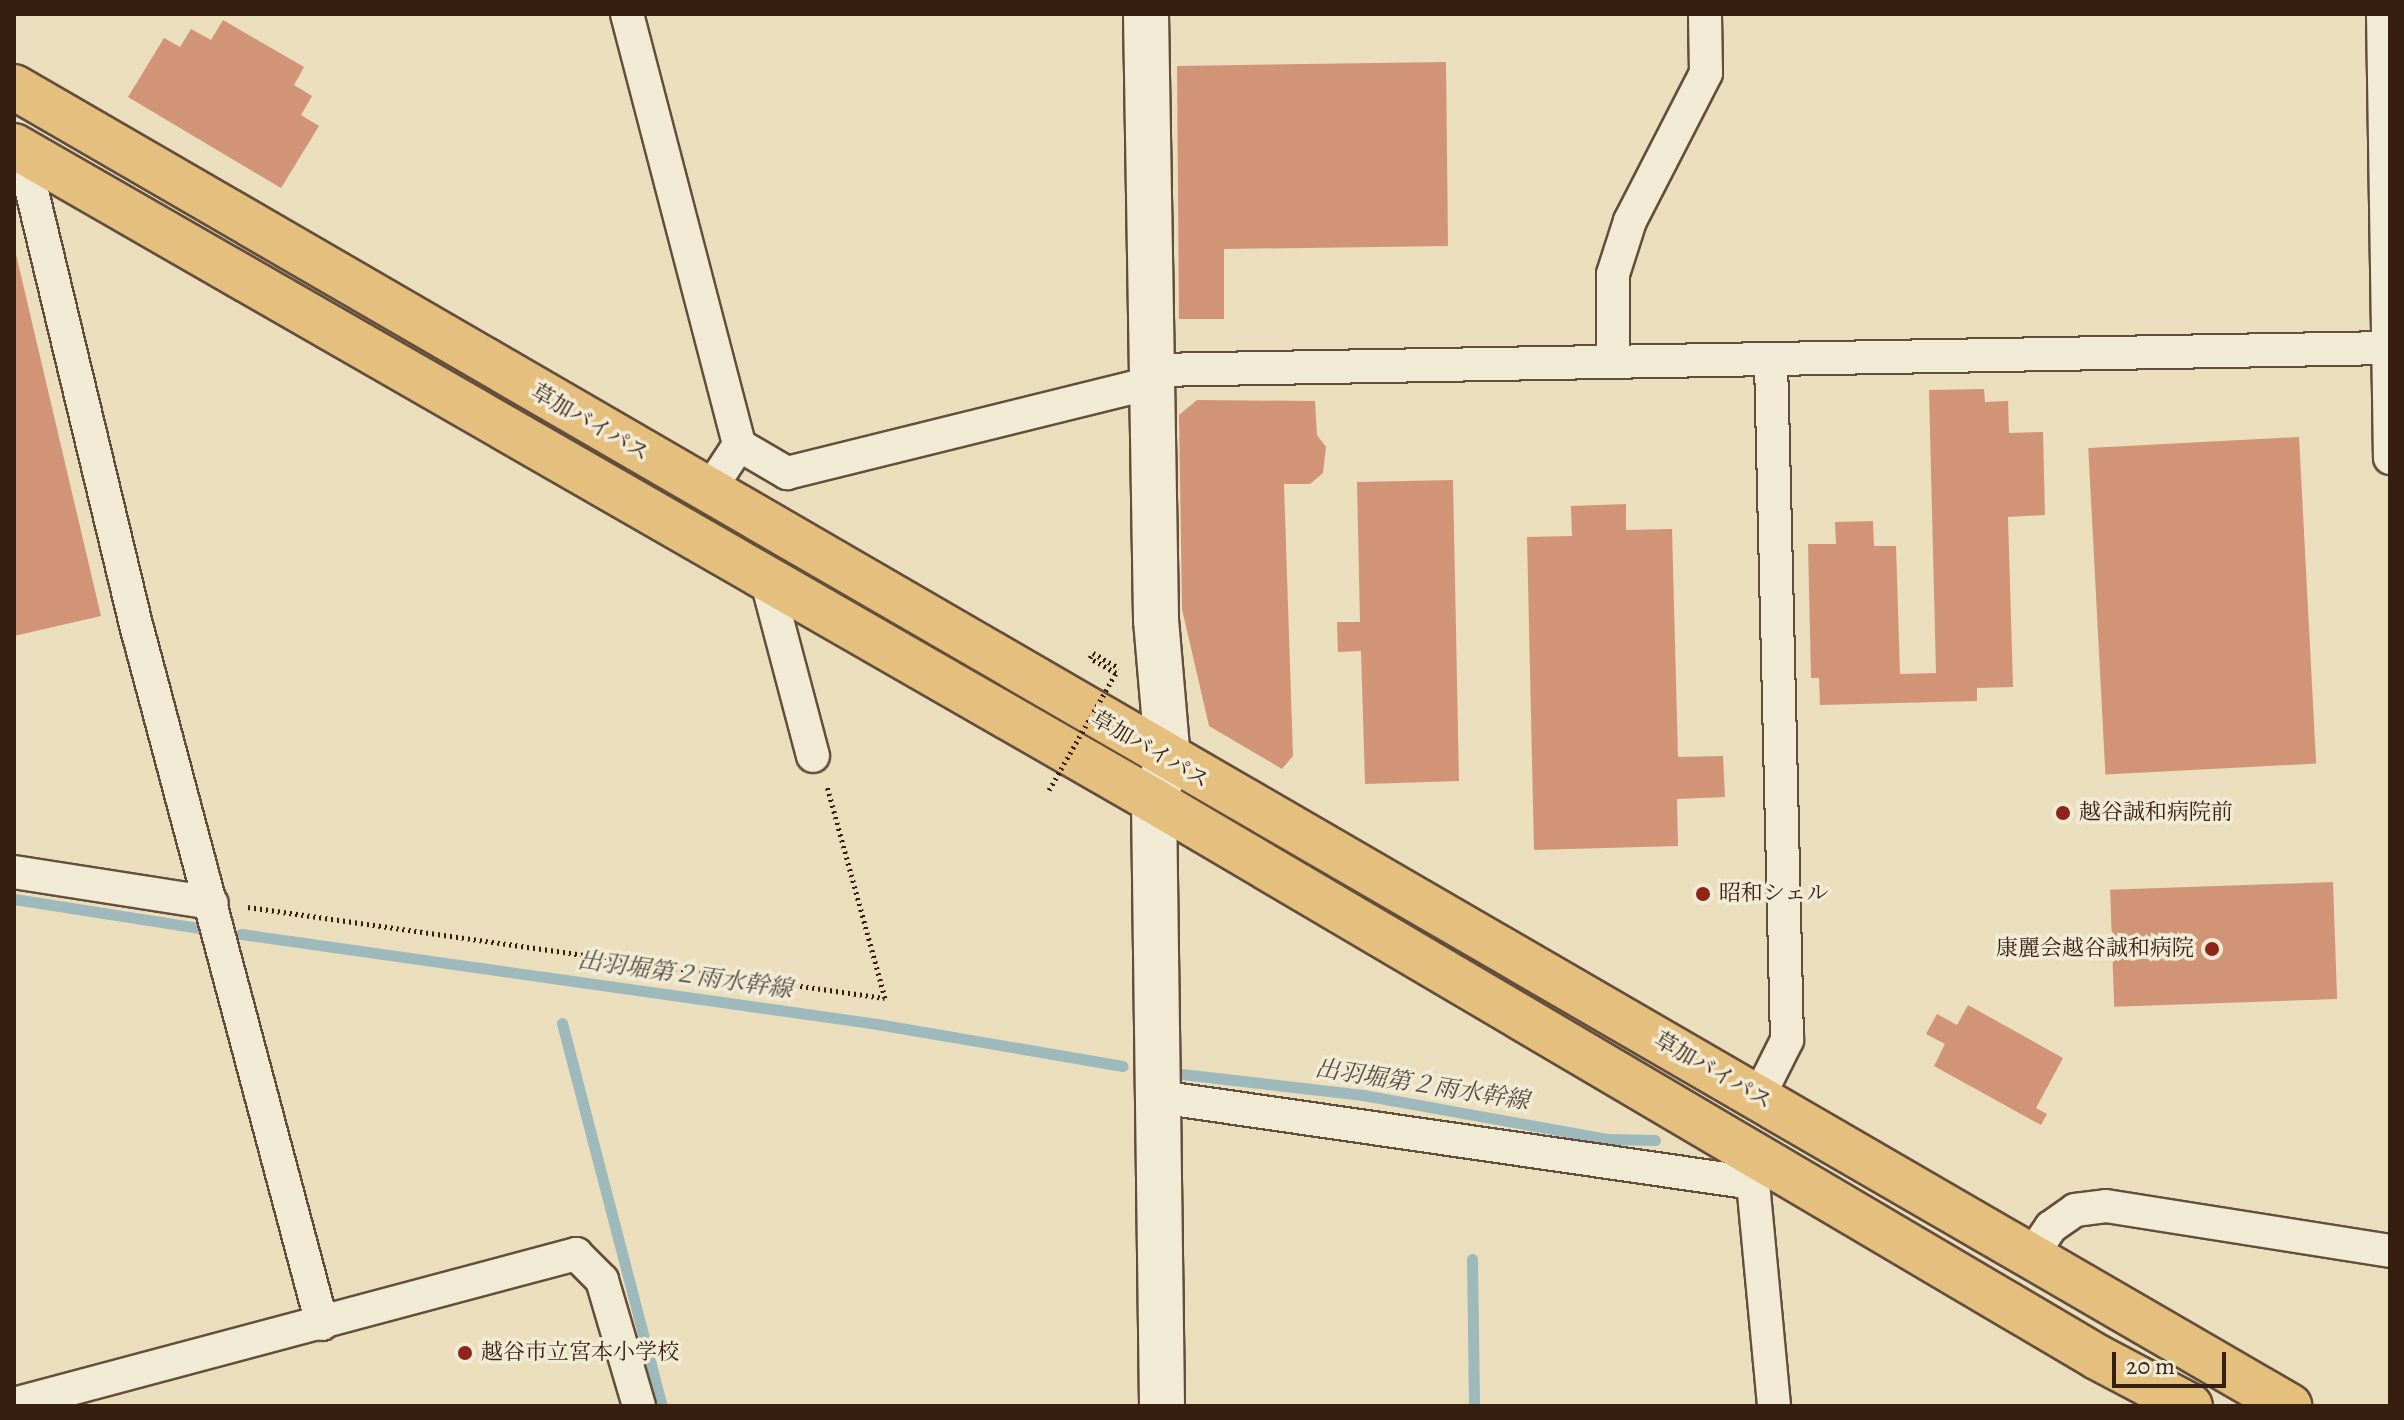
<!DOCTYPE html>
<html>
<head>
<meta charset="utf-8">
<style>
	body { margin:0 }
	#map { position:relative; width:2404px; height:1420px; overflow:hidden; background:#eadebd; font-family:Alegreya,"Noto Serif JP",serif }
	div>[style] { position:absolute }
	.stream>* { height:11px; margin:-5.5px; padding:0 5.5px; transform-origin:5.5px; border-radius:5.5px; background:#9db9bc }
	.building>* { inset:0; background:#d29477; transform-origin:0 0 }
	.path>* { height:5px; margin-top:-2.5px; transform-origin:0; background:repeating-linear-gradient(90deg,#361e11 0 2px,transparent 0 6px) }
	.roads { filter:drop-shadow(2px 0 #634e3c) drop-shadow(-2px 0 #634e3c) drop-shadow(0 2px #634e3c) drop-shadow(0 -2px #634e3c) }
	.street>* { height:32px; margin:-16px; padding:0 16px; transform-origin:16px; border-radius:16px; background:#f1ead4 }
	.secondary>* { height:44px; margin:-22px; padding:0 22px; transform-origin:22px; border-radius:22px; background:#f1ead4 }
	.highway>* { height:44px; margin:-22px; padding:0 22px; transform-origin:22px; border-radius:22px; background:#e5bf7e }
	.path-bridge>* { height:5px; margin-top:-2.5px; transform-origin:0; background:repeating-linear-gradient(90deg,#361e11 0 2px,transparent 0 6px) }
	.dots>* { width:22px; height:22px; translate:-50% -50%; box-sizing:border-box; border:4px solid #f1ead4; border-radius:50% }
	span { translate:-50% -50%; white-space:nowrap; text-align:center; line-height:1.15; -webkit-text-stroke:7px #f1ead4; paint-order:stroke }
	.street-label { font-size:22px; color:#361e11 }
	.poi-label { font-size:22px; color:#361e11 }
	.left { translate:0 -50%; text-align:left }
	.right { translate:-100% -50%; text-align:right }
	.water-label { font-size:24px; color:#554c44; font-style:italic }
	.frame { position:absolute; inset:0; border:16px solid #361e11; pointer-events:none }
	.scale { position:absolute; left:2112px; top:1352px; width:114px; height:36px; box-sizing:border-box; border:4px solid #361e11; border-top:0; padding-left:10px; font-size:24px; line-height:28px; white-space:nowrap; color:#361e11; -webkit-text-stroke:6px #f1ead4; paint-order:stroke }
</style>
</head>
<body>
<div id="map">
	<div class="stream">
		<i style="left:14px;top:899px;width:193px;rotate:8.9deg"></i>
		<i style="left:241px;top:934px;width:642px;rotate:8.05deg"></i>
		<i style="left:877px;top:1024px;width:249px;rotate:9.7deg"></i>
		<i style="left:562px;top:1023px;width:396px;rotate:75.4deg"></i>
		<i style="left:1182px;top:1074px;width:182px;rotate:6.6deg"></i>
		<i style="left:1363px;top:1095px;width:249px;rotate:10.2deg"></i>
		<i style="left:1608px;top:1139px;width:47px;rotate:1.2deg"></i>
		<i style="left:1472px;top:1259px;width:147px;rotate:89.2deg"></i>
	</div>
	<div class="building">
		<i style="clip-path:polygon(223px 20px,304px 67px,294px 85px,312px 96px,301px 115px,319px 126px,281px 188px,128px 97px,164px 38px,180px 47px,191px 29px,211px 40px)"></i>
		<i style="clip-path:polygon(1446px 62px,1448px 246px,1224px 249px,1224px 319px,1179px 319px,1177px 66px)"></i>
		<i style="clip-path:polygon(15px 250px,101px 616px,14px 636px,14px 251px)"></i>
		<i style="clip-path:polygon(1984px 389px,1985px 402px,2008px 401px,2009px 433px,2043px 432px,2045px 515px,2008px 517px,2013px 687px,1977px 688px,1977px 701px,1820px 705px,1819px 678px,1811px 678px,1808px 544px,1836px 544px,1835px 522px,1873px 521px,1874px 546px,1896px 546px,1900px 674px,1936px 673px,1929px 390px)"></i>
		<i style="clip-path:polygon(1197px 400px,1315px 401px,1317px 435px,1326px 447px,1323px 473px,1310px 484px,1284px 484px,1293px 756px,1282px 769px,1209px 726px,1182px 609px,1179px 415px)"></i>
		<i style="left:2299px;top:437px;width:327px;height:211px;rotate:87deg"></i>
		<i style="clip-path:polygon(1453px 480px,1459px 781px,1365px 784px,1361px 651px,1338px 652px,1337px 622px,1360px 622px,1357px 482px)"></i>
		<i style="clip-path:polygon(1626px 504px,1626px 530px,1672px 529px,1678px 757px,1723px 756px,1725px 797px,1677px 799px,1678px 846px,1534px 850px,1527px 537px,1572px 536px,1571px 506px)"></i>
		<i style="left:2333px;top:882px;width:117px;height:223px;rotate:88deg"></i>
		<i style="clip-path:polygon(1968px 1005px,2063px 1058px,2036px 1108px,2047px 1114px,2041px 1125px,1934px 1066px,1945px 1044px,1926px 1034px,1937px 1014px,1957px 1025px)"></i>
	</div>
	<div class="path">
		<i style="left:1116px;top:673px;width:30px;rotate:-150deg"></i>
		<i style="left:1090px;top:658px;width:6px;rotate:-59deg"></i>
		<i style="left:1093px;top:653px;width:30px;rotate:30deg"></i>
		<i style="left:248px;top:907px;width:643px;rotate:8.13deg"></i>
		<i style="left:885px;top:998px;width:220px;rotate:-105.3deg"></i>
	</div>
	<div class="roads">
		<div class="street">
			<i style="left:627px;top:14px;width:445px;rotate:75.4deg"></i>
			<i style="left:2383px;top:14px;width:444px;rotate:89.1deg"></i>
			<i style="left:22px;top:150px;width:496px;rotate:76.5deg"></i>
			<i style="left:138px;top:632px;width:716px;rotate:75.11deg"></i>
			<i style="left:1613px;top:362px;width:88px;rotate:-90deg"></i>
			<i style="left:1613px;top:274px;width:56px;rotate:-72.2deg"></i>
			<i style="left:1630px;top:221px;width:166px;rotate:-62.8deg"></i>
			<i style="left:1706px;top:73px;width:59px;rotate:-91deg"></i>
			<i style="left:1154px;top:370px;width:1236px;rotate:-1.02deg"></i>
			<i style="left:708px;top:492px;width:56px;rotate:-56.6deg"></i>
			<i style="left:739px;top:445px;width:56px;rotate:30.3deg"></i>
			<i style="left:787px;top:473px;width:379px;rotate:-13.9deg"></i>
			<i style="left:766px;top:578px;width:184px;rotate:75.2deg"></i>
			<i style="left:14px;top:872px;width:200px;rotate:8.9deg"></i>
			<i style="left:1759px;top:1096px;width:63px;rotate:-63.4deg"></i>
			<i style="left:1787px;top:1040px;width:680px;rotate:-91.35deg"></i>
			<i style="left:1159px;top:1097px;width:600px;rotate:8.24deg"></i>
			<i style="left:1753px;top:1183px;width:224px;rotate:84.6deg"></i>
			<i style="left:2030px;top:1258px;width:37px;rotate:-56deg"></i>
			<i style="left:2051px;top:1227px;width:29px;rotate:-35deg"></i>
			<i style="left:2075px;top:1210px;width:31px;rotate:-7deg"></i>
			<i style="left:2106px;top:1206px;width:288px;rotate:9deg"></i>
			<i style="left:14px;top:1404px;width:582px;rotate:-14.94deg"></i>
			<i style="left:576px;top:1254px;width:37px;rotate:45deg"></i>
			<i style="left:602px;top:1280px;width:131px;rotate:73.6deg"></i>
		</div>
		<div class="secondary">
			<i style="left:1146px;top:14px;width:606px;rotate:89.05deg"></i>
			<i style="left:1156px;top:620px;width:141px;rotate:85.1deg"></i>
			<i style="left:1168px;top:760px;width:43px;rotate:108.9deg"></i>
			<i style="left:1154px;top:801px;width:605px;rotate:89.24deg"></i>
		</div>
		<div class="highway">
			<i style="left:14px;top:87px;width:2630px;rotate:30.1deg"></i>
			<i style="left:14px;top:146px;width:1315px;rotate:29.88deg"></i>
			<i style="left:1154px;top:801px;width:1095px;rotate:30.52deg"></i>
			<i style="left:2097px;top:1357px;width:105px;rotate:27.8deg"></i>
		</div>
	</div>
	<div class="path-bridge">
		<i style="left:1049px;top:790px;width:135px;rotate:-60.2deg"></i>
	</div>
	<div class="dots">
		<i style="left:2063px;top:813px;background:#8f2418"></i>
		<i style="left:1703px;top:894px;background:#8f2418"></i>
		<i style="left:2212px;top:949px;background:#8f2418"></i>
		<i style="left:465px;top:1353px;background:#8f2418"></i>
	</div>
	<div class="street-label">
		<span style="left:590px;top:423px;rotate:30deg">草加バイパス</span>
		<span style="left:1150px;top:750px;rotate:30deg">草加バイパス</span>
		<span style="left:1713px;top:1071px;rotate:30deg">草加バイパス</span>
	</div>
	<div class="poi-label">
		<span class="left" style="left:2079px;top:813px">越谷誠和病院前</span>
		<span class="left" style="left:1719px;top:894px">昭和シェル</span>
		<span class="right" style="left:2194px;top:949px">康麗会越谷誠和病院</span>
		<span class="left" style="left:481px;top:1353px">越谷市立宮本小学校</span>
	</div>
	<div class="water-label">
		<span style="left:685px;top:975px;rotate:8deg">出羽堀第２雨水幹線</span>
		<span style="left:1422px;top:1085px;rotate:9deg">出羽堀第２雨水幹線</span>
	</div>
	<div class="frame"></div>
	<div class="scale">20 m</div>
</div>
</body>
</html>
